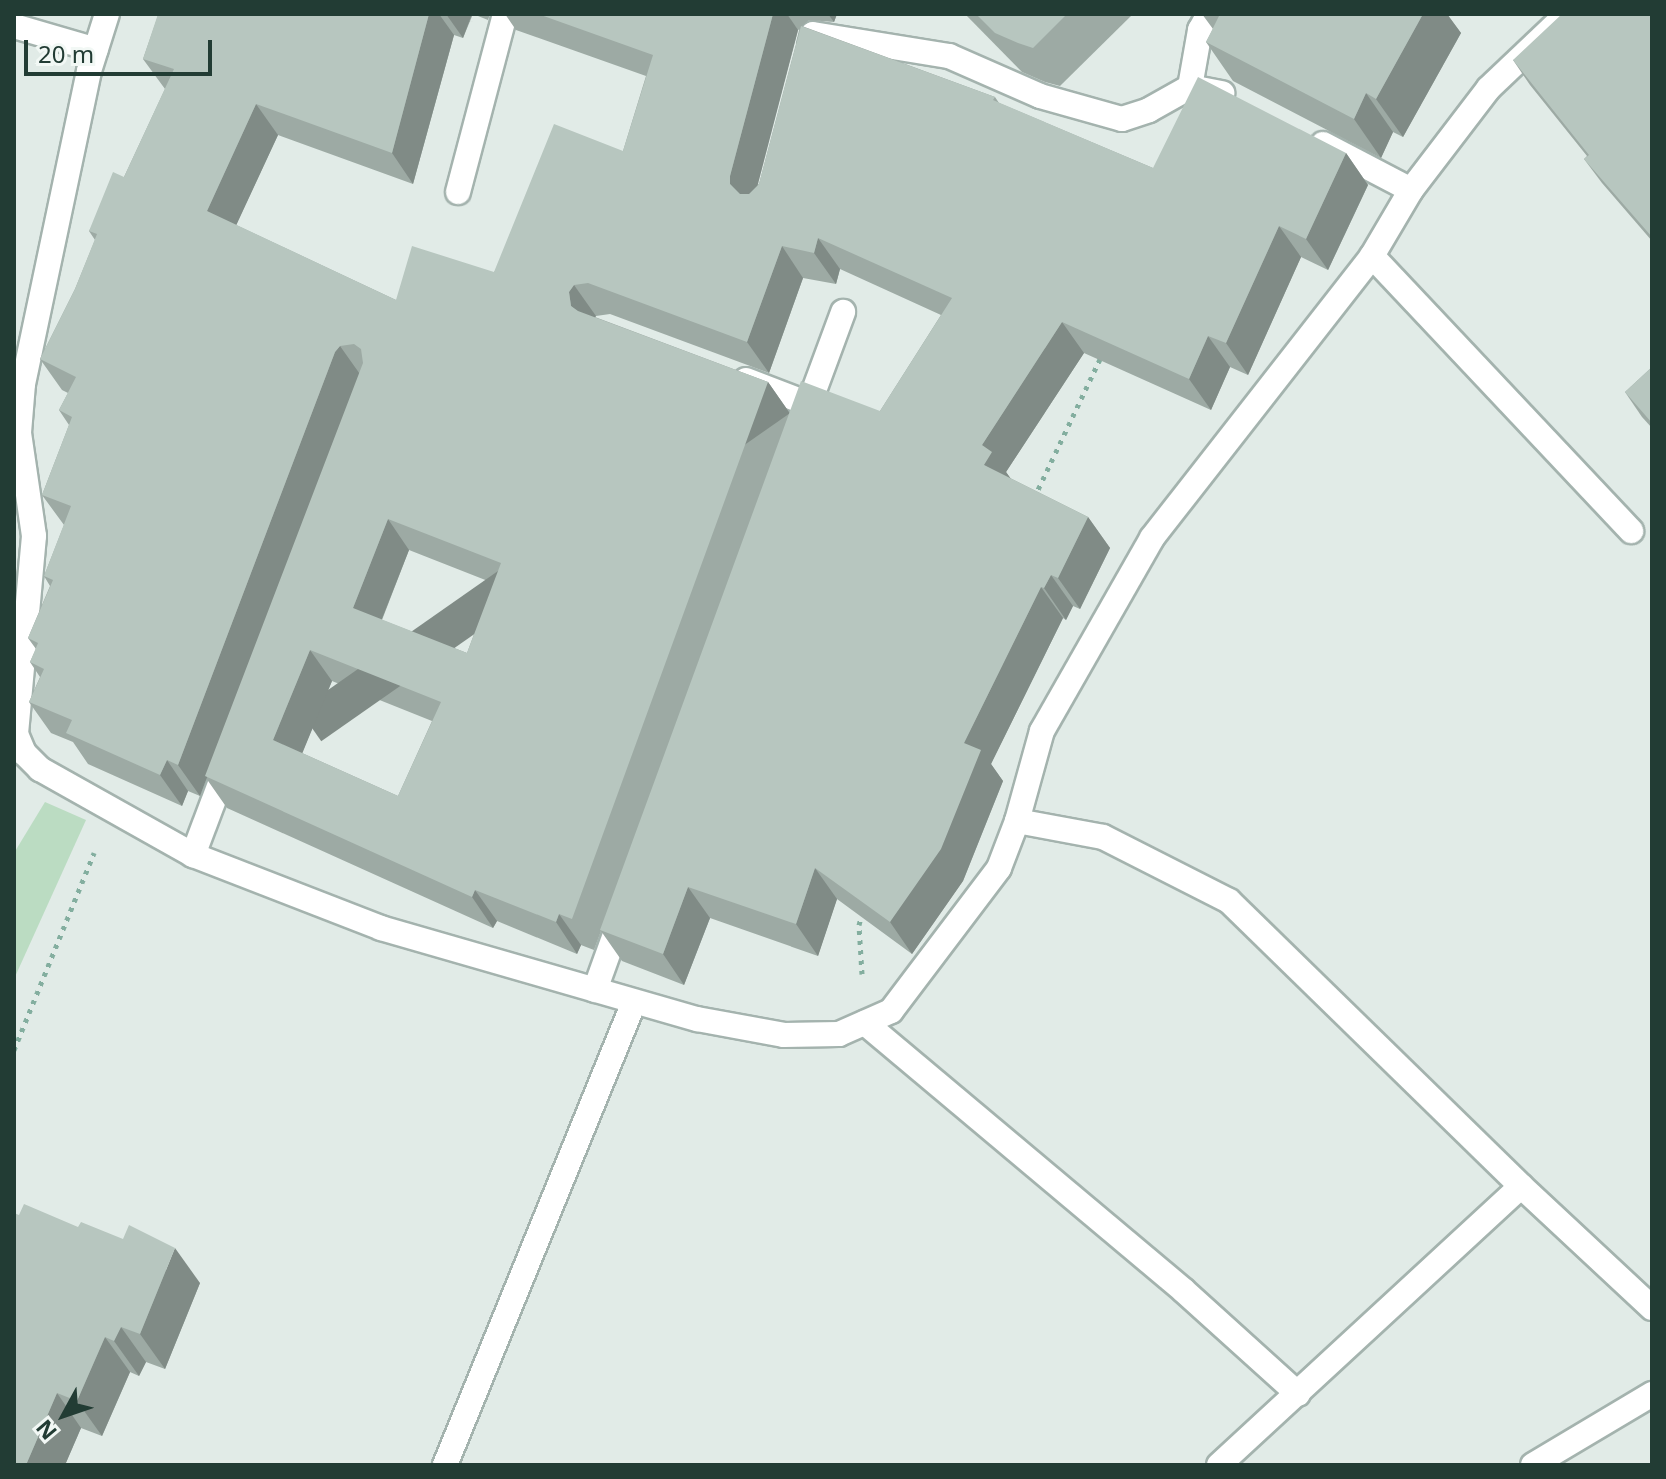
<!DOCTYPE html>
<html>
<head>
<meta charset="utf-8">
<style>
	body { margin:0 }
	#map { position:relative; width:1666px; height:1479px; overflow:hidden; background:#e1ebe7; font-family:"Noto Sans",sans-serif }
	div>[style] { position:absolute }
	.green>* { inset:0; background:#bbdcc2 }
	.path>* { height:5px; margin-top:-2.5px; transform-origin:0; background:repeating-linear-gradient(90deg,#83ae9f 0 4px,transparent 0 10px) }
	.roads { filter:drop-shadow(2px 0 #a4b3ae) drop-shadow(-2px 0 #a4b3ae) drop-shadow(0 2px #a4b3ae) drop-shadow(0 -2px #a4b3ae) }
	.lane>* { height:24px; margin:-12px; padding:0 12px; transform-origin:12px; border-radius:12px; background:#fff }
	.street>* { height:24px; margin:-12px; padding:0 12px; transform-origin:12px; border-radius:12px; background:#fff }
	.wall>* { inset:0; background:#9daaa4 }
	.shaded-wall>* { inset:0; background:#808b86; transform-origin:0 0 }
	.building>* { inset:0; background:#b7c6bf }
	span { translate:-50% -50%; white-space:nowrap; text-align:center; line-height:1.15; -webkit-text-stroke:8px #f2f8f5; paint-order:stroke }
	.frame { position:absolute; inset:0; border:16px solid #223c34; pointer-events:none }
	.north { position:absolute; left:24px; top:1375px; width:80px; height:80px; -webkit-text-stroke:6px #f2f8f5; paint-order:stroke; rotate:230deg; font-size:22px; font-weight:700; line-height:32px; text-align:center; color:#223c34 }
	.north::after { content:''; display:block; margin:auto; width:28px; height:36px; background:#223c34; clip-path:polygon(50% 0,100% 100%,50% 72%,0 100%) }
	.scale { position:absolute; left:24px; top:40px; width:188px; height:36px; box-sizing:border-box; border:4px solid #223c34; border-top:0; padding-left:10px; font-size:24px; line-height:28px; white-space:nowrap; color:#223c34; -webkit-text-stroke:6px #f2f8f5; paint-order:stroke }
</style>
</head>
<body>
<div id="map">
	<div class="green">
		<i style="clip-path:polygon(45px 802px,86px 820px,14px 979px,14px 853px)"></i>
	</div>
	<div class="path">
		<i style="left:1034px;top:498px;width:158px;rotate:-64.6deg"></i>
		<i style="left:862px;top:974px;width:49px;rotate:-93.5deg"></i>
		<i style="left:859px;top:925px;width:12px;rotate:-76deg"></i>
		<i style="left:14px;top:1050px;width:213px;rotate:-67.9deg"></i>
	</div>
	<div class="roads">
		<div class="lane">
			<i style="left:14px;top:26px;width:85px;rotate:16.3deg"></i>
			<i style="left:810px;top:46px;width:12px;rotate:-76deg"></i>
			<i style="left:813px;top:34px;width:138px;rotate:9.2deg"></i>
			<i style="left:949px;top:56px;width:99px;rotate:23.7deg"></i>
			<i style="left:1040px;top:96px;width:85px;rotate:15.7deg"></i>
			<i style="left:1122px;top:119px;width:28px;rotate:-18deg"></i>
			<i style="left:1149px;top:110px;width:47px;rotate:-29.3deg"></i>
			<i style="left:1190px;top:87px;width:33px;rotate:11deg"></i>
			<i style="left:1190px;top:87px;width:58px;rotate:-80deg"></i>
			<i style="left:1200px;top:30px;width:18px;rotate:-61deg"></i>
			<i style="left:1323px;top:144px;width:99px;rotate:27.6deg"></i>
			<i style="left:458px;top:192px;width:184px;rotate:-75.2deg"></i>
			<i style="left:1372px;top:256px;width:378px;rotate:46.7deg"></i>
			<i style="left:746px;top:380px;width:67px;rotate:20.9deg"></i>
			<i style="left:805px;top:415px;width:110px;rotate:-69.7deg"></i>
			<i style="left:193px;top:855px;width:96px;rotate:-69.3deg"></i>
			<i style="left:595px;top:990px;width:80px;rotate:-70.2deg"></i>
			<i style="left:865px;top:1023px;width:415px;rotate:40deg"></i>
			<i style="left:1183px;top:1290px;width:155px;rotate:42.1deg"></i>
			<i style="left:1219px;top:1465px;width:411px;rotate:-42.7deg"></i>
		</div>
		<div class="street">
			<i style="left:107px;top:14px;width:60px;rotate:107.5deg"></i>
			<i style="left:89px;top:71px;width:320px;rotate:101.9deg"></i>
			<i style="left:23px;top:384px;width:49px;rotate:94.7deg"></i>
			<i style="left:19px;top:433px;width:104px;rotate:81.7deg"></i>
			<i style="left:34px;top:536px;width:199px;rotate:95.2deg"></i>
			<i style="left:16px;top:734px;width:21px;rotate:67deg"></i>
			<i style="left:24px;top:753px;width:23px;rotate:45deg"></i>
			<i style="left:40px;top:769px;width:176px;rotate:29.3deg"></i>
			<i style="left:193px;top:855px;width:202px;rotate:21.2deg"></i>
			<i style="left:381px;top:928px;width:329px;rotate:16.1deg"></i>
			<i style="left:697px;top:1019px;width:88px;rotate:10.4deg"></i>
			<i style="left:784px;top:1035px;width:55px;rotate:-1deg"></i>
			<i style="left:839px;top:1034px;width:57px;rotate:-23.9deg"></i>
			<i style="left:891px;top:1011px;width:179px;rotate:-52.9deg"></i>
			<i style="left:999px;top:868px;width:50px;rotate:-69deg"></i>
			<i style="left:1017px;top:821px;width:93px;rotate:-74.5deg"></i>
			<i style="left:1042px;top:731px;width:222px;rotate:-60.3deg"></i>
			<i style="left:1152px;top:538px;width:358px;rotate:-52deg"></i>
			<i style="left:1372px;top:256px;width:77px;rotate:-59.4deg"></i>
			<i style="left:1411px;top:190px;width:128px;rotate:-52.6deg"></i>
			<i style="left:1489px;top:88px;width:108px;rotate:-43.5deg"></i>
			<i style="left:1017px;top:821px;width:87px;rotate:10.5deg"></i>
			<i style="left:1103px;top:837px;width:141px;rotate:26.9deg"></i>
			<i style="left:1229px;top:901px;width:408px;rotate:44.3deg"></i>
			<i style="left:1521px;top:1186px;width:179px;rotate:43deg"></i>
			<i style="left:445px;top:1465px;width:500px;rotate:-67.79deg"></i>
			<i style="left:1533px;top:1465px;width:139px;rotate:-30.8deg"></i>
		</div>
	</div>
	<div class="wall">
		<i style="clip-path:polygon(evenodd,155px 14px,490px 14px,488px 20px,473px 14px,463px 38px,454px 35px,413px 184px,278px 135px,236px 225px,396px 300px,494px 272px,623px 151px,646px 76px,516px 30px,505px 14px,837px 14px,834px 22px,809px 20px,802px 26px,995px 97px,999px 103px,1153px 168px,1346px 153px,1368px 185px,1328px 270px,1301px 257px,1248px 375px,1230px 367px,1211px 410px,1084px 353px,1006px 472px,1010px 478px,1088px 517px,1110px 548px,1080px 609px,1073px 606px,1066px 620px,1063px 618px,991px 764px,1003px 781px,963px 881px,912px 954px,837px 899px,818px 956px,710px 918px,684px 985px,622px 961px,601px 931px,594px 950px,581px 945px,577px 954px,497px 921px,493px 928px,227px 808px,206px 778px,200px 796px,188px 791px,182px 806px,88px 764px,73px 742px,51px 733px,29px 702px,40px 677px,30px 662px,36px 649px,28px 638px,50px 586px,44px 576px,64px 525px,42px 495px,69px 425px,59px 410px,68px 393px,62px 390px,40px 359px,75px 289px,95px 240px,89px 231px,124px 177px,165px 89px,143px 59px,158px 16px,155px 14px,800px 29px,759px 184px,757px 185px,798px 30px,800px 29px,155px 14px,840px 269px,941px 315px,880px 411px,789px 412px,768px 382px,595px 317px,596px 316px,610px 314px,769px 373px,803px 278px,836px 284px,840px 269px,155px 14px,409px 550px,493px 583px,467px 653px,382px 620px,409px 550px,155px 14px,332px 681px,432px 721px,398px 796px,302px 753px,332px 681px)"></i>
		<i style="clip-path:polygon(965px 14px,1133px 14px,1060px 86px,1045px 82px,1022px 72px)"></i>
		<i style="clip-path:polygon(1202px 14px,1447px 14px,1461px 33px,1403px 137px,1393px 132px,1381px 158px,1233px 81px,1206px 42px,1213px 29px)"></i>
		<i style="clip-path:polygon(1652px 14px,1652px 241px,1602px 183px,1584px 159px,1587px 156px,1530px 85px,1513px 60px)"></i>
		<i style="clip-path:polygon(1652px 367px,1652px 428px,1642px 417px,1625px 392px)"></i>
		<i style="clip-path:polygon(19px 1215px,200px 1283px,165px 1369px,146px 1362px,139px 1376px,130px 1372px,102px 1436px,81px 1428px,65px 1465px,14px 1465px)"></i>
	</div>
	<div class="shaded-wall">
		<i style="clip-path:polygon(429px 14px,439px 14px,454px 35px,413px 184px,392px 153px)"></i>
		<i style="clip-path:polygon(446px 14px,472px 14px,463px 38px)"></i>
		<i style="clip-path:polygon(773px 14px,787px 14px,798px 30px,752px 207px,730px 184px,730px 176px)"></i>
		<i style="clip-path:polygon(828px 14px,837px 14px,834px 22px)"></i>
		<i style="clip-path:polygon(1423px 14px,1447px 14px,1461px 33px,1403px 137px,1376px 99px)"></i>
		<i style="clip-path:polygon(1366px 93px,1393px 132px,1381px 158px,1354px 119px)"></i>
		<i style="clip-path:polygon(256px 104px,278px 135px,228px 243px,207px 211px)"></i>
		<i style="clip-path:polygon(1346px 153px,1368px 185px,1328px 270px,1306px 239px)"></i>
		<i style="clip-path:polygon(1279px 226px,1301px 257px,1248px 375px,1226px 343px)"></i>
		<i style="clip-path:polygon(818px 238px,840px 269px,836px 284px,814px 253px)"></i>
		<i style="clip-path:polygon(782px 246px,803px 278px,769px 373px,747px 342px)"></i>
		<i style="clip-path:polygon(574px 285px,596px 316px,591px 324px,571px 306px,569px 292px)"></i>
		<i style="clip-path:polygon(1062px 322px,1084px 353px,1006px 472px,1014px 483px,984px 465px,982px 445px)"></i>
		<i style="clip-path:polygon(1208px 336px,1230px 367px,1211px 410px,1189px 379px)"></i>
		<i style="clip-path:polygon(340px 346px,362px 377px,357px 384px,200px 796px,178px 765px,335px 352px)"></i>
		<i style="left:768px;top:382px;width:38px;height:572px;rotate:55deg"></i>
		<i style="clip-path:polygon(1088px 517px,1110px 548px,1080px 609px,1058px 578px)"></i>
		<i style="clip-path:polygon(388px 519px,409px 550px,374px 639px,353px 608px)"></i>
		<i style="clip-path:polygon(1051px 575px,1073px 606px,1066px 620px,1044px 588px)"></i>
		<i style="clip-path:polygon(1041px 587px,1063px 618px,991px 764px,1003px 781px,963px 881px,912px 954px,890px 922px,964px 743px)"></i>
		<i style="clip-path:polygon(310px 650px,332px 681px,295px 771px,273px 740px)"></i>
		<i style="clip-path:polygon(167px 760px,188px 791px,182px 806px,160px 775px)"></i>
		<i style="clip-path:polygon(815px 868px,837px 899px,818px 956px,796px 924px)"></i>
		<i style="clip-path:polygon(688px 887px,710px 918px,684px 985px,663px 954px)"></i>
		<i style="clip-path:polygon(475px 890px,497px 921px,493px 928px,472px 897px)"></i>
		<i style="clip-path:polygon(559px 914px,581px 945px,577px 954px,556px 922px)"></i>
		<i style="clip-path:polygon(175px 1248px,200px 1283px,165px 1369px,140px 1334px)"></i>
		<i style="clip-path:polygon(121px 1327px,146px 1362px,139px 1376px,114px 1341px)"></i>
		<i style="clip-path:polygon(105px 1337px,130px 1372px,102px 1436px,77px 1401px)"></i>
		<i style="clip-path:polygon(57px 1393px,81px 1428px,65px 1465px,26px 1465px)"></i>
	</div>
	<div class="building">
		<i style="clip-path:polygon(evenodd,158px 14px,429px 14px,392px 153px,256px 104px,207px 211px,396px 300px,412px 246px,494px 272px,554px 124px,623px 151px,653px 55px,538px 14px,773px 14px,730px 176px,730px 184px,740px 194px,749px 194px,759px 184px,801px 26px,995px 97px,993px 100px,1153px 168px,1198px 77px,1346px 153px,1306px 239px,1279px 226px,1226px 343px,1208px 336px,1189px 379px,1062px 322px,982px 445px,992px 452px,984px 465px,1088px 517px,1058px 578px,1051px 575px,1044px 588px,1041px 587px,964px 743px,981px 750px,941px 849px,890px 922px,815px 868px,796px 924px,688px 887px,663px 954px,600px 930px,801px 381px,880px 411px,952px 298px,818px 238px,814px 253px,782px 246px,747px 342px,588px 283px,574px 285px,569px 292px,571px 306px,578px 311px,768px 382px,572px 919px,559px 914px,556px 922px,475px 890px,472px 897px,205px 776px,363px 363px,361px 349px,354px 344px,340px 346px,335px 352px,178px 765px,167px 760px,160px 775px,66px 733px,72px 720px,29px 702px,44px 669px,30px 662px,38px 643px,28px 638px,53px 580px,44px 576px,71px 506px,42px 495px,72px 417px,59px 410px,76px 377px,40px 359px,75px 289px,97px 234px,89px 231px,113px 172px,124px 177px,174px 69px,143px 59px,158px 14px,388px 519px,501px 563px,467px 653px,353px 608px,388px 519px,158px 14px,310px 650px,441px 702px,398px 796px,273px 740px,310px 650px)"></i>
		<i style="clip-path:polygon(976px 14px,1067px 14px,1033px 48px,1018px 43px,995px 33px)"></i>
		<i style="clip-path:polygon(1220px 14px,1423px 14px,1376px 99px,1366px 93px,1354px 119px,1206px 42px)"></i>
		<i style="clip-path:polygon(1562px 14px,1652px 14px,1652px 237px,1584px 159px,1589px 155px,1513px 60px)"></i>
		<i style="clip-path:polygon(1652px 367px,1652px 423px,1625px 392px)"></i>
		<i style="clip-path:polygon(24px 1204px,78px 1227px,81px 1222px,123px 1239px,129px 1225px,175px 1248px,140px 1334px,121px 1327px,114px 1341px,105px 1337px,77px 1401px,57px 1393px,26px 1465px,14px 1465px,14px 1213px,19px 1215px)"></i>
	</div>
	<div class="frame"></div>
	<div class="north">N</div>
	<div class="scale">20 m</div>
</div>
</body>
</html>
